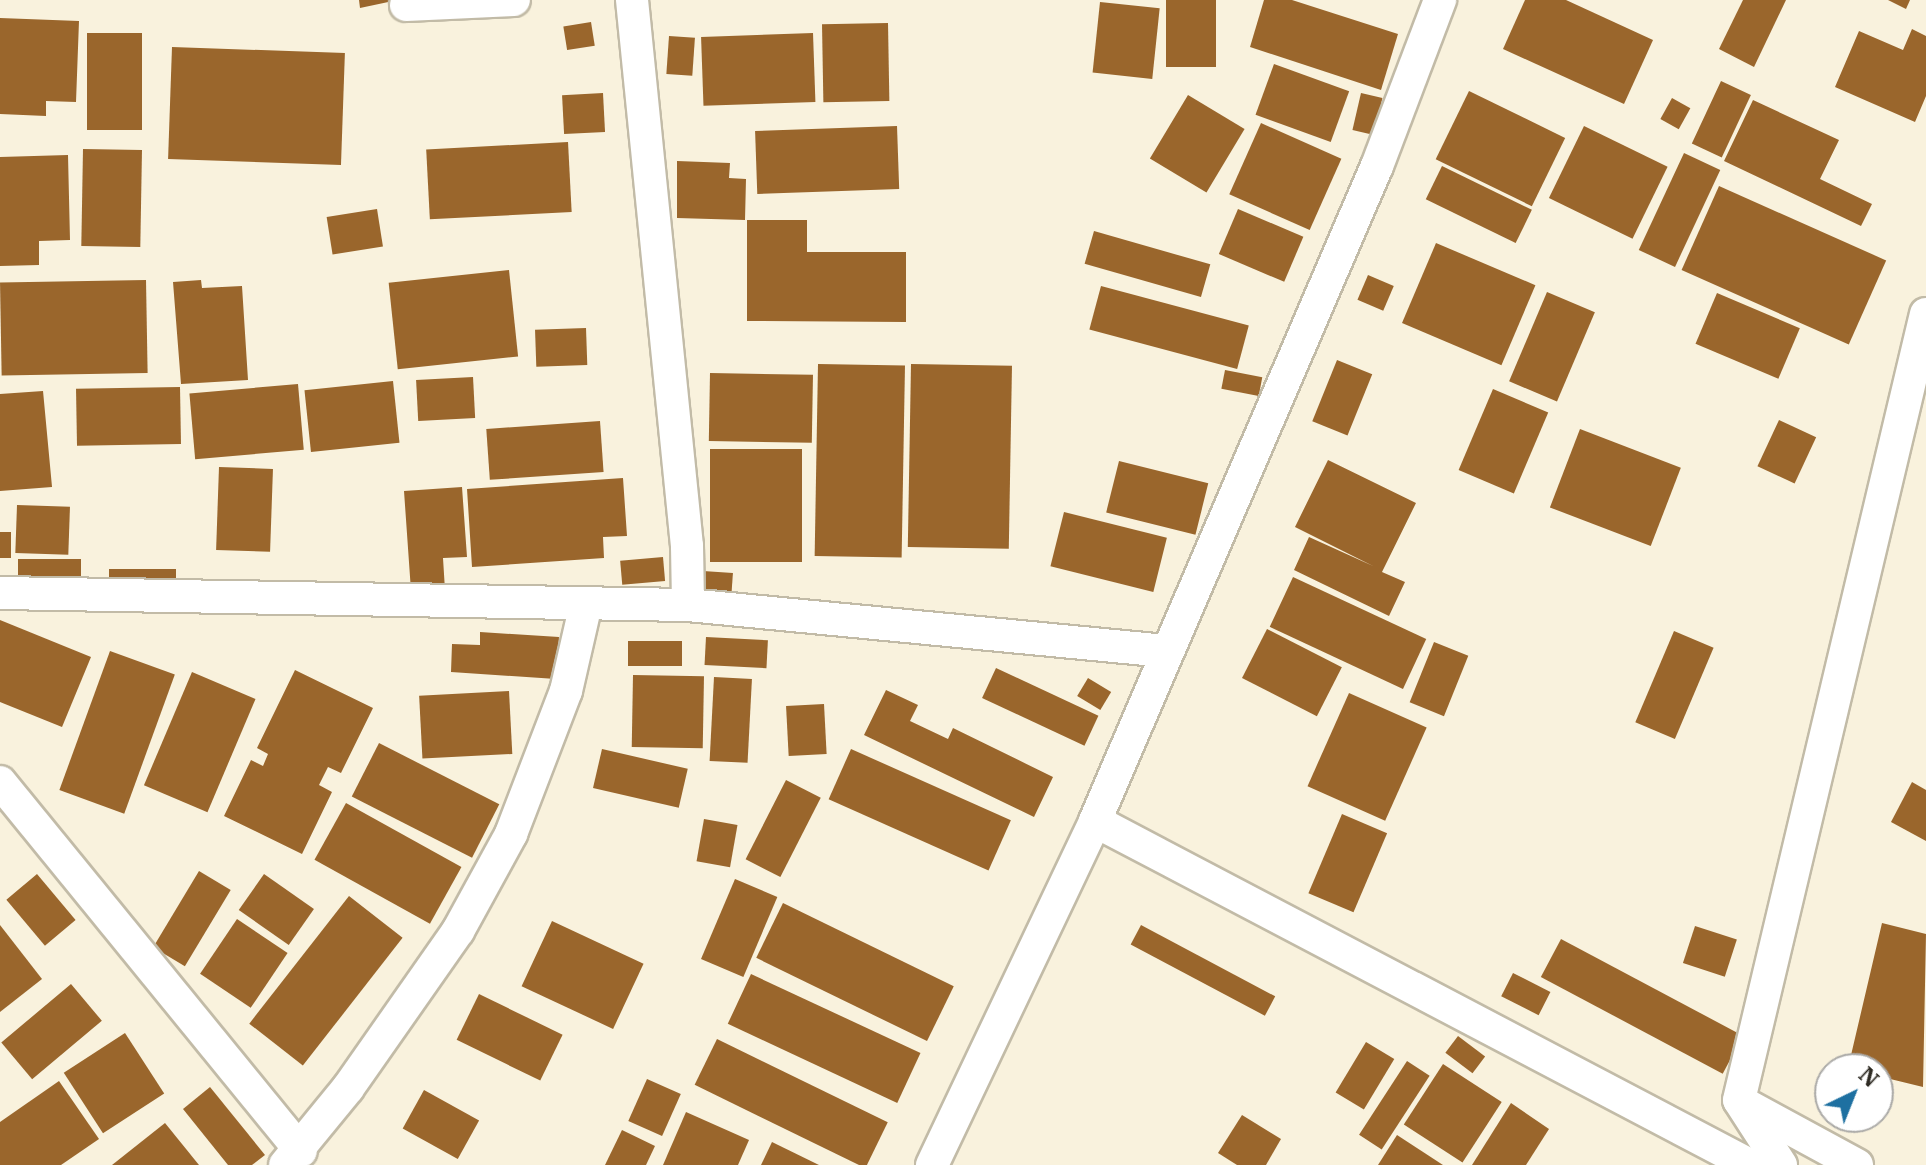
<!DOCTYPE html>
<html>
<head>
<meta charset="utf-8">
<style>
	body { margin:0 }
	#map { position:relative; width:1926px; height:1165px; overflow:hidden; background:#f9f2dd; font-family:"IBM Plex Serif",serif }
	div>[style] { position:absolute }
	.building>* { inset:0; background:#9a662c; transform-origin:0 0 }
	.roads { filter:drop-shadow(2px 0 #c2bba7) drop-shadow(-2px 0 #c2bba7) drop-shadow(0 2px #c2bba7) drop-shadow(0 -2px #c2bba7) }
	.street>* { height:32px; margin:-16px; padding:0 16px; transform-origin:16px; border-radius:16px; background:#fff }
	span { translate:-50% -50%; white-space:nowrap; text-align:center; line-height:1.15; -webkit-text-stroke:8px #fff; paint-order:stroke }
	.north { position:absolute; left:1814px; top:1053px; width:80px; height:80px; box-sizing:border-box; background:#fff; border:2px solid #abaaa7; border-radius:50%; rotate:43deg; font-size:22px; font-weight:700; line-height:32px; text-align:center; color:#2e2b23 }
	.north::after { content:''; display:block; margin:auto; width:28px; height:36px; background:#1e70a1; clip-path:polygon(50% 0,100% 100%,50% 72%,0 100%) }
</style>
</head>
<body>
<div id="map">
	<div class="building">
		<i style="clip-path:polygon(359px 0,393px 0,393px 1px,360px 8px)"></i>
		<i style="left:1166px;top:0;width:50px;height:67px"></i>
		<i style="clip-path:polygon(1264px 0,1292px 0,1398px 34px,1381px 90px,1250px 47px)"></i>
		<i style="clip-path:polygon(1525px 0,1566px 0,1653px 40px,1624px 104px,1503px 49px)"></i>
		<i style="clip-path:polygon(1743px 0,1786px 0,1754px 67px,1719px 49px)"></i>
		<i style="clip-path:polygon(1888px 0,1910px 0,1906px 9px)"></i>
		<i style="left:1100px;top:2px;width:60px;height:71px;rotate:6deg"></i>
		<i style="clip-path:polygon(0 18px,79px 21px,76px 102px,46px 101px,46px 116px,0 114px)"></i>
		<i style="left:591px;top:22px;width:24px;height:28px;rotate:81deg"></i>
		<i style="left:888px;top:23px;width:78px;height:66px;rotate:89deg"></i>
		<i style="clip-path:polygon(1912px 29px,1926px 36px,1926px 96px,1915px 122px,1835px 87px,1859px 31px,1903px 50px)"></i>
		<i style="left:87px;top:33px;width:55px;height:97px"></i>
		<i style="left:813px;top:33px;width:69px;height:112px;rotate:88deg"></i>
		<i style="left:669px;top:36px;width:26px;height:38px;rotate:4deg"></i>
		<i style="left:172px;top:47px;width:173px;height:112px;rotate:2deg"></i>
		<i style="left:1274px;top:64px;width:80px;height:54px;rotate:20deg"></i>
		<i style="left:1721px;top:81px;width:33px;height:69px;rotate:25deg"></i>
		<i style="left:1469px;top:91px;width:107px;height:76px;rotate:26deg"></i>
		<i style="left:603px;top:93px;width:39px;height:41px;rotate:87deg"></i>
		<i style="left:1361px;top:93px;width:22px;height:38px;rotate:13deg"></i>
		<i style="left:1188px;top:95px;width:66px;height:74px;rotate:31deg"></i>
		<i style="left:1672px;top:98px;width:21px;height:24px;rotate:29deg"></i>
		<i style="clip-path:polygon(1753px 100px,1839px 140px,1820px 179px,1872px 204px,1861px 226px,1724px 161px)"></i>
		<i style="left:1261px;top:123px;width:88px;height:78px;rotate:24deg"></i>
		<i style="left:897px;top:126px;width:63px;height:142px;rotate:88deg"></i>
		<i style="left:1584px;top:126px;width:93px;height:80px;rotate:26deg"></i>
		<i style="left:568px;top:142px;width:70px;height:142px;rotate:87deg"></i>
		<i style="left:83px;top:149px;width:59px;height:97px;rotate:1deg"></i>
		<i style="left:1684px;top:153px;width:40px;height:107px;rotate:25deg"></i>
		<i style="clip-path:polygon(68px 155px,70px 240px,39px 241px,39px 265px,0 266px,0 157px)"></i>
		<i style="clip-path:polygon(677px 161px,730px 163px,729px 178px,746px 179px,745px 220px,677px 218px)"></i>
		<i style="left:1442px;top:166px;width:100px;height:37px;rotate:26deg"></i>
		<i style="left:1719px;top:186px;width:183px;height:92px;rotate:24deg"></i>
		<i style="left:377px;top:209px;width:38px;height:51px;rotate:81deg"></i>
		<i style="left:1238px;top:209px;width:71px;height:49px;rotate:23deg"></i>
		<i style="clip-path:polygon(747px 220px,807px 220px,807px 252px,906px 252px,906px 322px,747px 321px)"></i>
		<i style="left:1094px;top:231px;width:121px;height:34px;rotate:16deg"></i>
		<i style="left:1436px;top:243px;width:108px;height:87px;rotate:23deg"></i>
		<i style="left:509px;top:270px;width:87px;height:121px;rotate:84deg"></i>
		<i style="left:1368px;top:275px;width:28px;height:27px;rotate:23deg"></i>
		<i style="left:146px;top:280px;width:93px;height:146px;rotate:89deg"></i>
		<i style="clip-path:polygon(201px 280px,202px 288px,242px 286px,248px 380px,181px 384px,173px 282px)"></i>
		<i style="left:1101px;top:286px;width:153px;height:45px;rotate:15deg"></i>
		<i style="left:1547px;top:292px;width:52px;height:97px;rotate:23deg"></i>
		<i style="left:1717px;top:293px;width:90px;height:55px;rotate:23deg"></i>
		<i style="left:586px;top:328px;width:37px;height:51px;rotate:88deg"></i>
		<i style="left:1337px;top:360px;width:38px;height:66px;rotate:22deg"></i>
		<i style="left:818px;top:364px;width:87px;height:192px;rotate:1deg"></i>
		<i style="left:911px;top:364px;width:101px;height:183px;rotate:1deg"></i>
		<i style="left:1225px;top:370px;width:38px;height:19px;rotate:11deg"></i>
		<i style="left:710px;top:373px;width:103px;height:68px;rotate:1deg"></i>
		<i style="left:473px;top:377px;width:41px;height:57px;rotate:87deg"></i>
		<i style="left:393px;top:381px;width:62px;height:89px;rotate:84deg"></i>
		<i style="left:298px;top:384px;width:66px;height:109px;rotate:85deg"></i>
		<i style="left:180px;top:387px;width:57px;height:104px;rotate:89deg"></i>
		<i style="left:1493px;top:389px;width:60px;height:88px;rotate:23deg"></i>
		<i style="clip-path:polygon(43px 391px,52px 487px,0 491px,0 394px)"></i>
		<i style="left:1779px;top:420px;width:41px;height:51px;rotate:25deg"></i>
		<i style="left:600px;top:421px;width:51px;height:114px;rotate:86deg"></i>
		<i style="left:1580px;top:429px;width:108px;height:84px;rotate:21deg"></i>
		<i style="left:710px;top:449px;width:92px;height:113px"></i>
		<i style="clip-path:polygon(1328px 460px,1416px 503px,1382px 572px,1405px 582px,1389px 616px,1294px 570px,1309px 537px,1373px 566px,1295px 527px)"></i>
		<i style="left:1119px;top:461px;width:92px;height:53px;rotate:14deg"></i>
		<i style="left:219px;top:467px;width:54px;height:83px;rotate:2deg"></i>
		<i style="clip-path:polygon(623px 478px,627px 536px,603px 537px,604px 558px,472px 567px,467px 489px)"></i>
		<i style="clip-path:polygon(462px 487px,467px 557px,443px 558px,445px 590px,411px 591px,404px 491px)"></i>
		<i style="left:17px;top:505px;width:53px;height:48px;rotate:2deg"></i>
		<i style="left:1064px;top:512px;width:106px;height:56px;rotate:14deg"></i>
		<i style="left:0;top:532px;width:11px;height:26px"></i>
		<i style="left:663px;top:557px;width:24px;height:43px;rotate:85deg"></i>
		<i style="left:18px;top:559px;width:63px;height:27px"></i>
		<i style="left:176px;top:569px;width:19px;height:67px;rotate:90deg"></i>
		<i style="left:703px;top:571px;width:30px;height:22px;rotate:4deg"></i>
		<i style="left:1293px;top:577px;width:147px;height:55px;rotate:25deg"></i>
		<i style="clip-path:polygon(0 620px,91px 657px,62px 727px,0 702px)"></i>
		<i style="left:1267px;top:629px;width:84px;height:55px;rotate:27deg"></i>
		<i style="left:1674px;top:631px;width:43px;height:99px;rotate:23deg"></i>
		<i style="clip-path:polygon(480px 632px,559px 637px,556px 679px,451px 672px,452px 644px,480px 645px)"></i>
		<i style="left:706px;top:637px;width:62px;height:28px;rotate:3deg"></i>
		<i style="left:682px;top:641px;width:25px;height:54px;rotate:90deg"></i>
		<i style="left:1434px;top:642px;width:37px;height:65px;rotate:22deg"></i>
		<i style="left:110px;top:651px;width:69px;height:148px;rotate:20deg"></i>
		<i style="left:996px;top:668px;width:113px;height:33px;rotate:25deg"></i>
		<i style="clip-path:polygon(295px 670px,373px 708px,341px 773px,328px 767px,319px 785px,332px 792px,302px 854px,224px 816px,251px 760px,263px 766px,268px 754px,257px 748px)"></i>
		<i style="left:192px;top:672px;width:69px;height:123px;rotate:23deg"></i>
		<i style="left:633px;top:675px;width:71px;height:72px;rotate:1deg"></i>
		<i style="left:714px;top:677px;width:38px;height:84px;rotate:3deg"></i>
		<i style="left:1088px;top:678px;width:27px;height:21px;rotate:31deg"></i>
		<i style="clip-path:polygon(886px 690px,918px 705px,910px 721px,948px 739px,953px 728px,1053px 777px,1034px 817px,864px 735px)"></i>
		<i style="left:509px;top:691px;width:63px;height:90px;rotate:87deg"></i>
		<i style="left:1349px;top:693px;width:85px;height:102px;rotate:24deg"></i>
		<i style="left:824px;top:704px;width:50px;height:38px;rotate:87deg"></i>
		<i style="left:379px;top:743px;width:135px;height:60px;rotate:27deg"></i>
		<i style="left:602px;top:749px;width:88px;height:40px;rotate:13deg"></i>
		<i style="left:851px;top:749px;width:175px;height:55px;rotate:24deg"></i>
		<i style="left:786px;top:780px;width:39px;height:89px;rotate:27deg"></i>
		<i style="clip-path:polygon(1912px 782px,1926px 790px,1926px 841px,1891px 822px)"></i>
		<i style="left:346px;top:803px;width:132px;height:65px;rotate:29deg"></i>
		<i style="left:1342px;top:814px;width:49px;height:86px;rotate:23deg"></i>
		<i style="left:704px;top:819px;width:34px;height:43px;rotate:10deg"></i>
		<i style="left:199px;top:871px;width:37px;height:89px;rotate:31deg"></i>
		<i style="left:37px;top:874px;width:60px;height:40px;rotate:50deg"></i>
		<i style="left:264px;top:874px;width:61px;height:44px;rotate:35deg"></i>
		<i style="left:735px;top:879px;width:46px;height:87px;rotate:23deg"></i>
		<i style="left:349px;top:896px;width:68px;height:162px;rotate:38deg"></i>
		<i style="left:783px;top:903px;width:190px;height:61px;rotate:26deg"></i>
		<i style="left:237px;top:919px;width:61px;height:66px;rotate:34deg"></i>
		<i style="left:552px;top:921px;width:101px;height:72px;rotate:25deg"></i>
		<i style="clip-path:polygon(1882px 923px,1926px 934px,1923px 1087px,1878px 1076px,1878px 1069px,1848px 1068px)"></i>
		<i style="clip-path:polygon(0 925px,42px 979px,0 1012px)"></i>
		<i style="left:1141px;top:925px;width:152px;height:22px;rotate:28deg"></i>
		<i style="left:1695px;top:926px;width:44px;height:39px;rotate:18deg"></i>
		<i style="left:1561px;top:939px;width:206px;height:43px;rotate:28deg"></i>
		<i style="left:1513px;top:973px;width:42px;height:26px;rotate:27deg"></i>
		<i style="left:751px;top:974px;width:187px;height:55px;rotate:25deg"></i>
		<i style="left:71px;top:984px;width:48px;height:91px;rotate:50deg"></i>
		<i style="left:479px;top:994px;width:93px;height:51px;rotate:26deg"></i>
		<i style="left:125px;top:1033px;width:72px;height:73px;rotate:57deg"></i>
		<i style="left:1458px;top:1036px;width:34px;height:21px;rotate:37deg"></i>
		<i style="left:717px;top:1039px;width:190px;height:51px;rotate:26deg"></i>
		<i style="left:1366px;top:1042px;width:33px;height:59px;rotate:31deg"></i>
		<i style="left:1407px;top:1061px;width:27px;height:88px;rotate:33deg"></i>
		<i style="left:1443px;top:1064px;width:70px;height:72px;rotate:33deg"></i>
		<i style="left:647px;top:1079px;width:37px;height:46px;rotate:24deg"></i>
		<i style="clip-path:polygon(59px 1081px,99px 1139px,61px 1165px,0 1165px,0 1122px)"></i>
		<i style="clip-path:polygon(210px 1087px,265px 1155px,252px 1165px,228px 1165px,183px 1109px)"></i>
		<i style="left:424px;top:1090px;width:63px;height:44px;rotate:29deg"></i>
		<i style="clip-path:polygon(1511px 1103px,1549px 1129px,1526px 1165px,1472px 1165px)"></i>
		<i style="clip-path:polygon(686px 1112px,749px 1140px,738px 1165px,663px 1165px)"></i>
		<i style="clip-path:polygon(1242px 1115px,1281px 1139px,1266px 1165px,1237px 1165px,1218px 1153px)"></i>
		<i style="clip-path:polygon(165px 1123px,199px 1165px,112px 1165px)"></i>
		<i style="clip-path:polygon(622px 1130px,655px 1146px,646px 1165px,605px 1165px)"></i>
		<i style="clip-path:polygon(1397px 1135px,1443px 1165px,1378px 1165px)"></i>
		<i style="clip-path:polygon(772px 1142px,819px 1165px,761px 1165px)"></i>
	</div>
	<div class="roads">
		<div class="street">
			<i style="left:632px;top:0;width:549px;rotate:84.25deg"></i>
			<i style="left:687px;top:546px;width:59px;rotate:89deg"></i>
			<i style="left:406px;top:5px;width:108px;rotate:-2.7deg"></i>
			<i style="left:0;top:593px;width:688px;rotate:1deg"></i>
			<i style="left:688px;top:605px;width:481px;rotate:5.5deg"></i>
			<i style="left:0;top:782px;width:476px;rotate:50.8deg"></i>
			<i style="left:1095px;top:821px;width:740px;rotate:27.71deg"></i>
			<i style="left:1741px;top:1102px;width:132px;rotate:28.5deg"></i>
			<i style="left:285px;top:1165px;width:99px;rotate:-50.7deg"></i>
			<i style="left:348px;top:1088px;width:192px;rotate:-55deg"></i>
			<i style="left:458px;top:931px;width:111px;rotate:-61.3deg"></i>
			<i style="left:511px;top:834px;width:153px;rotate:-69deg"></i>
			<i style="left:566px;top:691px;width:89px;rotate:-77.1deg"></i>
			<i style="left:932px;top:1165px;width:381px;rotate:-64.6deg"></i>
			<i style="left:1095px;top:821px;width:713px;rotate:-66.71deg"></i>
			<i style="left:1377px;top:166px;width:178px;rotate:-69.2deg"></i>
			<i style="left:1781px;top:1165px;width:77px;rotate:-122.9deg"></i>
			<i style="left:1739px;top:1100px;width:808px;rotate:-76.62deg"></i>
		</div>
	</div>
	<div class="north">N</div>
</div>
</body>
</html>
